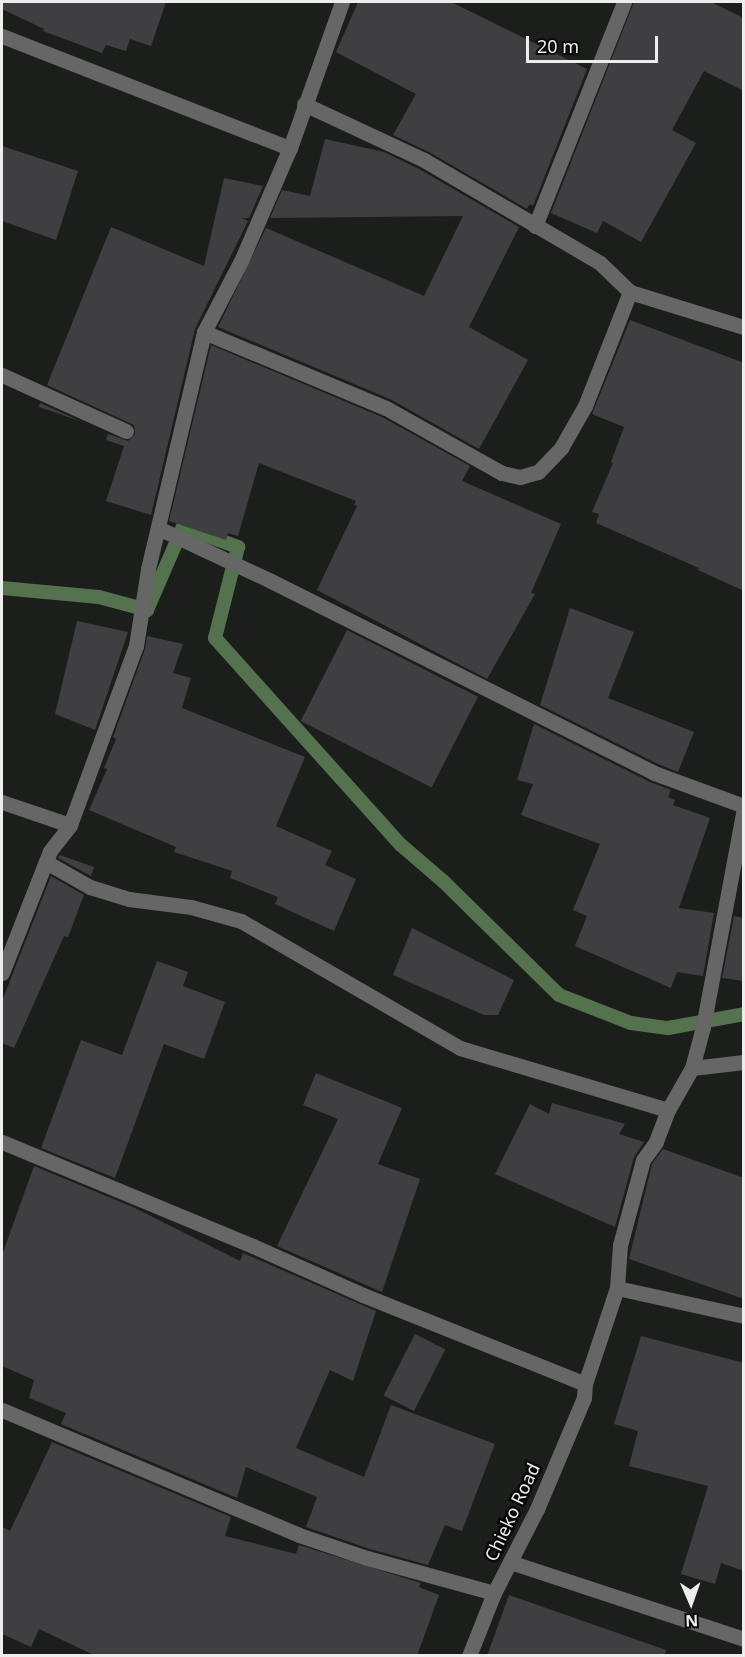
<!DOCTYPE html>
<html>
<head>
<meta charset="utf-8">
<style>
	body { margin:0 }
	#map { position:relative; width:745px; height:1657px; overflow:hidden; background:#1c1e1c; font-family:"Noto Sans",sans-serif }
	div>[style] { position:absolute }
	.stream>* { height:14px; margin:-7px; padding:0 7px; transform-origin:7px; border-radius:7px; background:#53724d }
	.building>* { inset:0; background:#3f3e41; transform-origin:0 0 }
	.lane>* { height:15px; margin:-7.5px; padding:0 7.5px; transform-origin:7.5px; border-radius:7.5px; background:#656665 }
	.street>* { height:15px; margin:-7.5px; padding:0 7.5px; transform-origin:7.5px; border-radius:7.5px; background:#656665 }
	span { translate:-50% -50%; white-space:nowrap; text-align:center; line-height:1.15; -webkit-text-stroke:5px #070807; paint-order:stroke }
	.street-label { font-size:18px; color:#ecedec }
	.frame { position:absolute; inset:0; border:3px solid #ecedec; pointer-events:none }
	.north { position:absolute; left:661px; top:1573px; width:60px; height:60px; -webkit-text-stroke:4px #070807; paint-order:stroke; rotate:178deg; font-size:16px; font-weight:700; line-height:24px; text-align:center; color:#ecedec }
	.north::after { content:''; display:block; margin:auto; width:21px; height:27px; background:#ecedec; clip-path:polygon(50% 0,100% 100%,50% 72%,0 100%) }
	.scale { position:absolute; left:526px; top:36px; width:132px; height:27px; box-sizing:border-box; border:3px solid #ecedec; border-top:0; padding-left:8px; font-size:18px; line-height:21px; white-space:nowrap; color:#ecedec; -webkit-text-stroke:4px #070807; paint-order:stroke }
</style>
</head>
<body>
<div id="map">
	<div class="stream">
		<i style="left:2px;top:588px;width:97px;rotate:5.3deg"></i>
		<i style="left:99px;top:597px;width:50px;rotate:15.2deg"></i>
		<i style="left:147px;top:610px;width:90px;rotate:-66.6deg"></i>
		<i style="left:183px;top:527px;width:59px;rotate:20deg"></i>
		<i style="left:238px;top:547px;width:94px;rotate:104.2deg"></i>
		<i style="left:215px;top:638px;width:278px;rotate:48.1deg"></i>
		<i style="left:401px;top:845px;width:57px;rotate:40.7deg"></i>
		<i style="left:444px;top:882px;width:161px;rotate:44.5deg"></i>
		<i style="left:559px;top:995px;width:77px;rotate:21.3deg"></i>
		<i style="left:631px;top:1023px;width:37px;rotate:8deg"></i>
		<i style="left:668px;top:1028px;width:77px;rotate:-10.4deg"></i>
	</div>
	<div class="building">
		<i style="clip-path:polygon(2px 2px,166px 2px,151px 46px,130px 39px,126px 51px,106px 45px,102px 53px,43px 31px,44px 29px,2px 9px)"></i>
		<i style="clip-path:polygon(358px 2px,451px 2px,587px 69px,533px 206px,530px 204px,527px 209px,429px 152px,393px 135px,416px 94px,336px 52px)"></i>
		<i style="clip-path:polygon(634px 2px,711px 2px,744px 18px,744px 91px,704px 71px,672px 130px,696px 143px,641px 242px,603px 221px,597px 233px,551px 213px)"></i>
		<i style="clip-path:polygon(325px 139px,384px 152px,419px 169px,519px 227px,469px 327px,528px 360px,479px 449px,390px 399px,218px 327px,266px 228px,424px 296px,463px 216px,270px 218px,282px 190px,310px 196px)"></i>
		<i style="clip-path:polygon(2px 146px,78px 171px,56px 240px,2px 221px)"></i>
		<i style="clip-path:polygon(224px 178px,263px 186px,249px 218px,242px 218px,248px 221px,195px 329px,151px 515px,106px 501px,124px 446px,106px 440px,108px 434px,128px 441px,135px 434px,134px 425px,47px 385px,111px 227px,204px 266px)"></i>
		<i style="clip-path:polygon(630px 320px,744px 363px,744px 591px,698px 570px,699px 568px,596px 523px,599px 514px,592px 512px,613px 463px,611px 462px,624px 427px,592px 414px)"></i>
		<i style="clip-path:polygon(211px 345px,382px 417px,470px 466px,462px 481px,561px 524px,531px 593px,535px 594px,487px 679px,317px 590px,357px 506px,354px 505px,356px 501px,259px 463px,238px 536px,228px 533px,226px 540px,169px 521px)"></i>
		<i style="clip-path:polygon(40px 403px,83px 422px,39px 407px)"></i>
		<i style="clip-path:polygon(570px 608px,634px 632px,608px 698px,694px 732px,678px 772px,658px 764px,540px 705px)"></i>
		<i style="clip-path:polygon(77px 621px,128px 632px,95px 730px,55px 714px)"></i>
		<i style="left:347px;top:630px;width:147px;height:102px;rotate:27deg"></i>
		<i style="clip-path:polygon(147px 636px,183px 644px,173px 673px,191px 678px,182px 708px,305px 757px,276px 826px,332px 851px,325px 865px,356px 879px,334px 931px,275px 904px,278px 897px,230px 878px,232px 871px,174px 852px,176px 847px,89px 810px,107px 769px,104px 768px,116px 739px,113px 737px,145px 649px)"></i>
		<i style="clip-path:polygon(534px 724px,650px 782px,671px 790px,668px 797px,675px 800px,673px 805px,710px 818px,679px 908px,714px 913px,703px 976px,677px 972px,671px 988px,575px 946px,587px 916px,573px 910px,600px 844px,521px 815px,533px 784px,517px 780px)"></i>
		<i style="clip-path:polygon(60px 855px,94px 867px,91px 876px,58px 858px)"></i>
		<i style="clip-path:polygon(51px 876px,84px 895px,68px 937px,64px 936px,14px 1048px,2px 1043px,2px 1001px)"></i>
		<i style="clip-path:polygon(734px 916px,744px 918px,744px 981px,722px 978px)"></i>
		<i style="clip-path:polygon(412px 928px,514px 980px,498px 1015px,484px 1015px,393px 975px)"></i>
		<i style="clip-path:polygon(157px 961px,188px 972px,183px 986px,225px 1002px,204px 1059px,164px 1044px,115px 1178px,41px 1148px,81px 1040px,122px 1055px)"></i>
		<i style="clip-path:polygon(316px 1073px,402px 1108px,378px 1164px,420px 1179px,382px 1292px,277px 1246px,338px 1119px,303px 1105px)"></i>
		<i style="clip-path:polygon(552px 1103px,625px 1124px,619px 1134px,644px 1142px,634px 1157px,615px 1227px,495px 1174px,530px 1104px,549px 1114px)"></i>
		<i style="clip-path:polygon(663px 1149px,744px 1178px,744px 1299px,629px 1259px,652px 1164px)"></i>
		<i style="clip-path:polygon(34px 1166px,135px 1208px,240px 1261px,243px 1253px,376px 1311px,353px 1381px,330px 1370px,296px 1448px,364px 1477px,391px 1405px,495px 1444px,462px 1531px,445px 1525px,428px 1565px,370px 1549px,306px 1527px,317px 1497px,246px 1467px,237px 1498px,61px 1424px,66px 1413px,29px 1398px,34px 1380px,2px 1366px,2px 1255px)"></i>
		<i style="left:415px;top:1334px;width:34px;height:69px;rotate:27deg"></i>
		<i style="clip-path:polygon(641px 1336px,744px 1363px,744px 1571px,721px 1563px,715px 1584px,681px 1574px,708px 1486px,629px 1466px,638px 1431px,614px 1424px)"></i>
		<i style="clip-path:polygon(52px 1442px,231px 1517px,225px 1536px,296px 1554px,299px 1545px,421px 1583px,419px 1587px,439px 1595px,417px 1656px,96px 1656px,39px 1629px,31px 1647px,2px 1634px,2px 1527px,10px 1531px)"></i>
		<i style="clip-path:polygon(509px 1595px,666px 1650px,665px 1656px,487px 1656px)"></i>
	</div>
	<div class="lane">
		<i style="left:158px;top:528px;width:125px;rotate:25.1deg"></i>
		<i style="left:271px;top:581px;width:428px;rotate:26.6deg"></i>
		<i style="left:654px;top:773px;width:96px;rotate:20.1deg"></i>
	</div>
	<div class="street">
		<i style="left:2px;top:36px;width:309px;rotate:21.3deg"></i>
		<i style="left:304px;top:104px;width:132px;rotate:25deg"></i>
		<i style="left:424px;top:160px;width:204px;rotate:30.3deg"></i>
		<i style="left:600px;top:263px;width:42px;rotate:44deg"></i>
		<i style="left:630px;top:292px;width:119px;rotate:17.1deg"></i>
		<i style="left:535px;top:226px;width:241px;rotate:-68.3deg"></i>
		<i style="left:204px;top:332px;width:197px;rotate:22.7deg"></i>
		<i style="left:386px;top:408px;width:133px;rotate:29.3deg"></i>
		<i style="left:502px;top:473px;width:18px;rotate:13deg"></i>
		<i style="left:520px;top:477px;width:19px;rotate:-16deg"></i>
		<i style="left:538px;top:472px;width:33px;rotate:-46deg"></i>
		<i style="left:561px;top:448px;width:48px;rotate:-60.3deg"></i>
		<i style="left:585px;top:406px;width:123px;rotate:-68.5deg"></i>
		<i style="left:2px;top:375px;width:136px;rotate:24.3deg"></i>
		<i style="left:2px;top:802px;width:72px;rotate:18.7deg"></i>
		<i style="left:46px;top:862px;width:51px;rotate:29.6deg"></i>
		<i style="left:90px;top:887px;width:41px;rotate:17.1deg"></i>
		<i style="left:129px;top:899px;width:63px;rotate:7.4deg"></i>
		<i style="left:191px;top:907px;width:52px;rotate:15.6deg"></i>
		<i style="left:241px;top:921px;width:253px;rotate:30.1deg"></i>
		<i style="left:460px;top:1048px;width:217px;rotate:16.6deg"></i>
		<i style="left:668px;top:1110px;width:34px;rotate:111deg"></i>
		<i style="left:656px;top:1142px;width:22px;rotate:126deg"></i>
		<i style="left:643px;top:1160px;width:88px;rotate:105.1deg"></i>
		<i style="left:620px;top:1245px;width:43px;rotate:94deg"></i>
		<i style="left:2px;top:973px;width:131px;rotate:-68.5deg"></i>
		<i style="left:50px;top:851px;width:33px;rotate:-52deg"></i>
		<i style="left:70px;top:825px;width:191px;rotate:-69.8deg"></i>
		<i style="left:136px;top:646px;width:78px;rotate:-81.1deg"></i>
		<i style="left:148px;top:569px;width:244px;rotate:-76.7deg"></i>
		<i style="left:204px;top:332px;width:80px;rotate:-62.5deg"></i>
		<i style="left:241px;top:261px;width:123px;rotate:-66.6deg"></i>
		<i style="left:290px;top:148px;width:155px;rotate:-70.4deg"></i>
		<i style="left:692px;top:1068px;width:52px;rotate:-6.6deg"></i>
		<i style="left:668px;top:1110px;width:48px;rotate:-60.3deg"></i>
		<i style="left:692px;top:1068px;width:42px;rotate:-75deg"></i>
		<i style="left:703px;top:1027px;width:223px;rotate:-79.4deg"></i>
		<i style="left:2px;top:1142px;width:272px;rotate:22.5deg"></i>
		<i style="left:253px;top:1246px;width:120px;rotate:24deg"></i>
		<i style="left:363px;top:1295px;width:239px;rotate:21.8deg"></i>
		<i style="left:2px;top:1410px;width:322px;rotate:22.8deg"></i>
		<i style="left:299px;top:1535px;width:72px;rotate:18.7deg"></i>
		<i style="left:367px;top:1558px;width:132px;rotate:15.4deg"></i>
		<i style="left:510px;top:1562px;width:246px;rotate:18.2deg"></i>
		<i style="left:469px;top:1656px;width:68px;rotate:-68.4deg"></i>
		<i style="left:494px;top:1593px;width:94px;rotate:-62.9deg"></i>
		<i style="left:537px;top:1509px;width:121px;rotate:-67.1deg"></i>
		<i style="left:584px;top:1398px;width:14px;rotate:-86deg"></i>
		<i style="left:585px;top:1384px;width:101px;rotate:-71.6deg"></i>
		<i style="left:617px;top:1288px;width:130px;rotate:12.4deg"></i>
	</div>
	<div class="street-label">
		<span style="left:512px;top:1512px;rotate:-65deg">Chieko Road</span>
	</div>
	<div class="frame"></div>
	<div class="north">N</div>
	<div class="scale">20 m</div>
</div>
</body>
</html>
